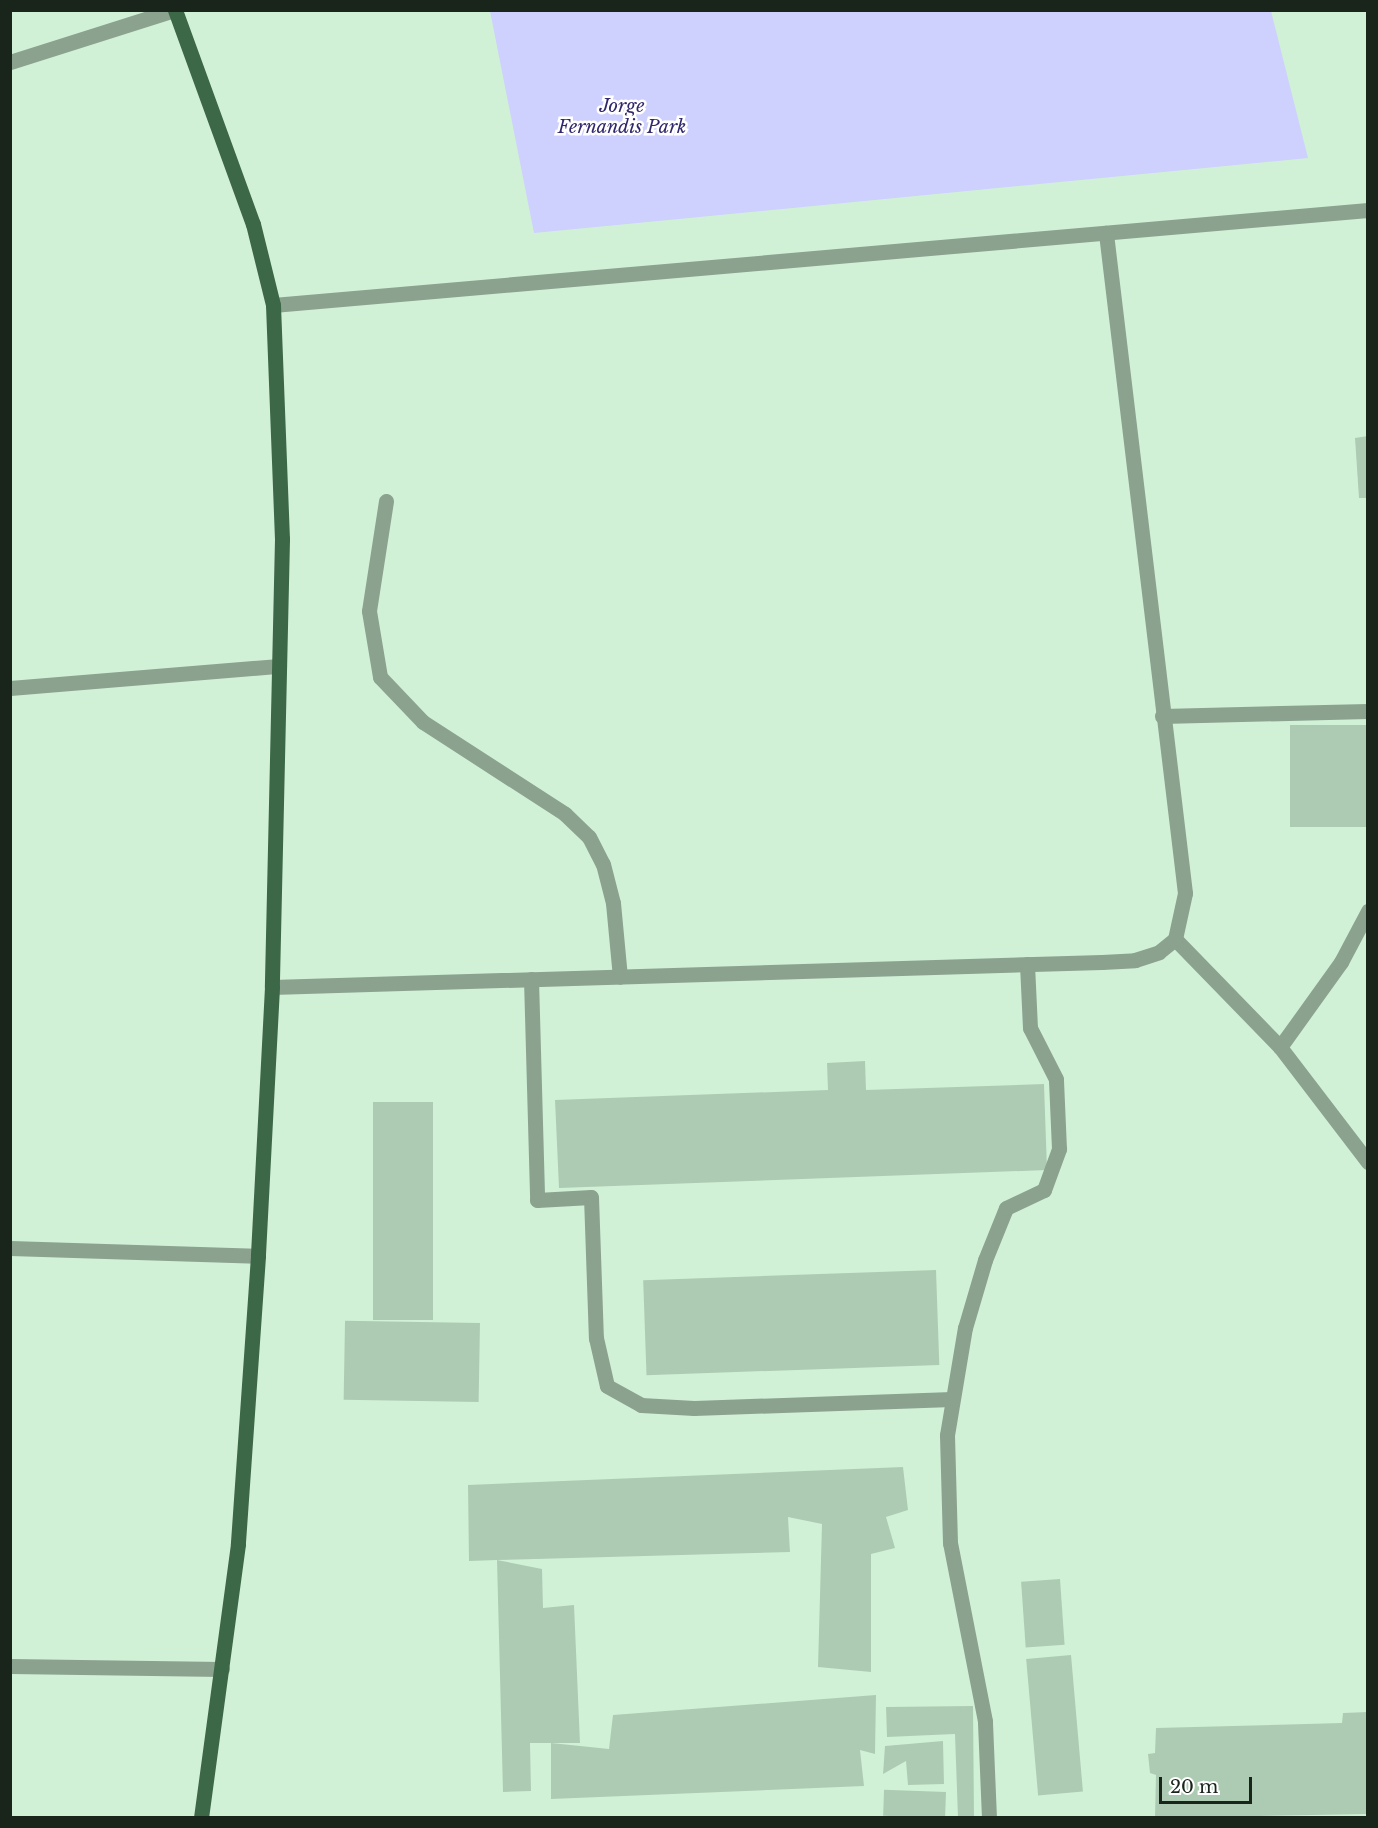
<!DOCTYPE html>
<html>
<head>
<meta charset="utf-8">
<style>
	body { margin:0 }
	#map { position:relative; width:1378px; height:1828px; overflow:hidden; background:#d1f1d7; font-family:"Libre Baskerville",serif }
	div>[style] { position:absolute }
	.green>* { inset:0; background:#ced0fd }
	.building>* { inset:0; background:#adcbb2; transform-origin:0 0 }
	.service>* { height:15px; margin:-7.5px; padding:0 7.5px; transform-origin:7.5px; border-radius:7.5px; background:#8ba28f }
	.minor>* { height:15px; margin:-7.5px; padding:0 7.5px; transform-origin:7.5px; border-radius:7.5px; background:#8ba28f }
	.tertiary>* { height:15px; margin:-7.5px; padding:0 7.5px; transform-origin:7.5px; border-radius:7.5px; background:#8ba28f }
	.primary>* { height:15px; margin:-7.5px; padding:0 7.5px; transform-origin:7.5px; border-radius:7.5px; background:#3c6847 }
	span { translate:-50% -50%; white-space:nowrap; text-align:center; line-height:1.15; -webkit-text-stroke:5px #fff; paint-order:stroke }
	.park-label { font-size:18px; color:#30276c; font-style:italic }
	.frame { position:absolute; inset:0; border:12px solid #19241b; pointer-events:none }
	.scale { position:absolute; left:1159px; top:1777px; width:93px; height:27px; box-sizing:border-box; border:3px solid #19241b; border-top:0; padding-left:8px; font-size:18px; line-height:21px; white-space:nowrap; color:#19241b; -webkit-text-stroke:4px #fff; paint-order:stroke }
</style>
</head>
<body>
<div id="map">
	<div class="green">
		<i style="clip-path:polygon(490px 11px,1271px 11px,1308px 158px,534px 233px)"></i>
	</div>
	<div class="building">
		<i style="clip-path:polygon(1368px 436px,1368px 498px,1359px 498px,1355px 438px)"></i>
		<i style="left:1368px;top:725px;width:102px;height:78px;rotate:90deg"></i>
		<i style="clip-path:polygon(865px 1061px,866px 1090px,1044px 1084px,1047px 1170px,559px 1188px,555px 1100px,828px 1090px,827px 1063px)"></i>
		<i style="left:373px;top:1102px;width:60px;height:218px"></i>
		<i style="left:936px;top:1270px;width:95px;height:293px;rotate:88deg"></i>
		<i style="left:480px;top:1323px;width:79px;height:135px;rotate:91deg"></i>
		<i style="clip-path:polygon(903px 1467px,908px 1510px,886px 1517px,895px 1548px,871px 1554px,871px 1672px,818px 1667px,822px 1524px,788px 1517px,790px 1552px,497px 1560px,542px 1569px,543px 1608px,574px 1605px,580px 1743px,530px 1743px,531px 1791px,503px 1792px,497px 1560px,469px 1561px,468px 1485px)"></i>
		<i style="left:1060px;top:1579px;width:66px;height:39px;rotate:86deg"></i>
		<i style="left:1071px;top:1655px;width:137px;height:45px;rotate:85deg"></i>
		<i style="clip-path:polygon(876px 1695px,875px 1754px,860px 1750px,864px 1786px,551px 1799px,551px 1743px,609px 1749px,613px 1715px)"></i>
		<i style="clip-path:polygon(973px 1706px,974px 1818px,958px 1818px,955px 1734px,887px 1737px,886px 1707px)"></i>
		<i style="clip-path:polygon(1368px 1712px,1368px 1814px,1155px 1818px,1156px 1775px,1150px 1773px,1148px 1754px,1155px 1753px,1156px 1728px,1342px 1723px,1343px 1713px)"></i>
		<i style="clip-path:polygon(943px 1741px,944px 1784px,908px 1785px,906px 1761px,883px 1774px,885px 1746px)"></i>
		<i style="left:946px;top:1792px;width:26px;height:62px;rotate:92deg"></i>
	</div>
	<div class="service">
		<i style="left:386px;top:501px;width:111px;rotate:98.8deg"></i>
		<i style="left:369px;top:611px;width:67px;rotate:80.5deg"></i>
		<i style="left:380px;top:677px;width:62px;rotate:46.3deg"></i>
		<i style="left:423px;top:722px;width:169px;rotate:32.9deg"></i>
		<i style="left:565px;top:814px;width:33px;rotate:44deg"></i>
		<i style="left:589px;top:837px;width:30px;rotate:63deg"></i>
		<i style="left:603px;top:864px;width:40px;rotate:75.6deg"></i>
		<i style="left:613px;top:903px;width:74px;rotate:84.6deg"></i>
		<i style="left:10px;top:688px;width:270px;rotate:-4.7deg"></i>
		<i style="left:1162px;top:716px;width:206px;rotate:-1.4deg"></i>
		<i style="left:1175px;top:939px;width:151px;rotate:45.8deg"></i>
		<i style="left:1280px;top:1047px;width:145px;rotate:52.6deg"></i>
		<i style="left:531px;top:979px;width:221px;rotate:88.4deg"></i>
		<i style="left:537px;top:1200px;width:54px;rotate:-3.2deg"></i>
		<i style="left:591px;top:1197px;width:141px;rotate:88deg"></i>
		<i style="left:596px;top:1338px;width:49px;rotate:77.1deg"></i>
		<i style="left:607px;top:1386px;width:39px;rotate:29deg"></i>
		<i style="left:641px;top:1405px;width:53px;rotate:3.2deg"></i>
		<i style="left:694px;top:1408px;width:258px;rotate:-2deg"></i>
		<i style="left:272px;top:987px;width:830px;rotate:-1.73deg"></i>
		<i style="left:1102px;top:962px;width:33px;rotate:-3deg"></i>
		<i style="left:1135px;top:960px;width:25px;rotate:-18deg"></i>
		<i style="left:1159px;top:952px;width:21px;rotate:-39deg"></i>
		<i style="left:1175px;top:939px;width:47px;rotate:-77.7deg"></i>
		<i style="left:1185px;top:893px;width:665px;rotate:-96.83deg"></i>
		<i style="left:1280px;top:1047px;width:105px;rotate:-54.3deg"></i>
		<i style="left:1341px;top:962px;width:58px;rotate:-62.1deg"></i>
		<i style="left:989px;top:1818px;width:97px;rotate:-92.4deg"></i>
		<i style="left:985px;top:1721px;width:181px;rotate:-101.1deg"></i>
		<i style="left:950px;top:1543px;width:108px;rotate:-91.6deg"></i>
		<i style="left:947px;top:1435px;width:109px;rotate:-80.5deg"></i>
		<i style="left:965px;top:1328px;width:71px;rotate:-73.6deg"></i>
		<i style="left:985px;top:1260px;width:56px;rotate:-68deg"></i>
		<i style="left:1006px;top:1208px;width:42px;rotate:-25.3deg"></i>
		<i style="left:1044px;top:1190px;width:44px;rotate:-69.9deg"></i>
		<i style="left:1059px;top:1149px;width:70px;rotate:-92.5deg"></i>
		<i style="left:1056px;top:1079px;width:57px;rotate:-117deg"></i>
		<i style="left:1030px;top:1028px;width:64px;rotate:-92.7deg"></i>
	</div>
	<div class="minor">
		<i style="left:10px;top:62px;width:172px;rotate:-17.6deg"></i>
		<i style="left:273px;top:305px;width:1099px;rotate:-4.96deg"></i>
		<i style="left:10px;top:1248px;width:248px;rotate:1.8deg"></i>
	</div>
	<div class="tertiary">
		<i style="left:10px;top:1666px;width:212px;rotate:0.8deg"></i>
	</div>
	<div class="primary">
		<i style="left:175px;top:10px;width:228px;rotate:70deg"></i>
		<i style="left:253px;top:224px;width:83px;rotate:76.1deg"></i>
		<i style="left:273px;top:305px;width:234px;rotate:87.8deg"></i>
		<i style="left:282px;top:539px;width:448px;rotate:91.3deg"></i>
		<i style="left:272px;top:987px;width:269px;rotate:93deg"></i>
		<i style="left:258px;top:1256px;width:289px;rotate:94deg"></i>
		<i style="left:238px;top:1544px;width:276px;rotate:97.7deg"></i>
	</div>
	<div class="park-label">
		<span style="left:622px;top:117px">Jorge<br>Fernandis Park</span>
	</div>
	<div class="frame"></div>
	<div class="scale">20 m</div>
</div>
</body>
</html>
